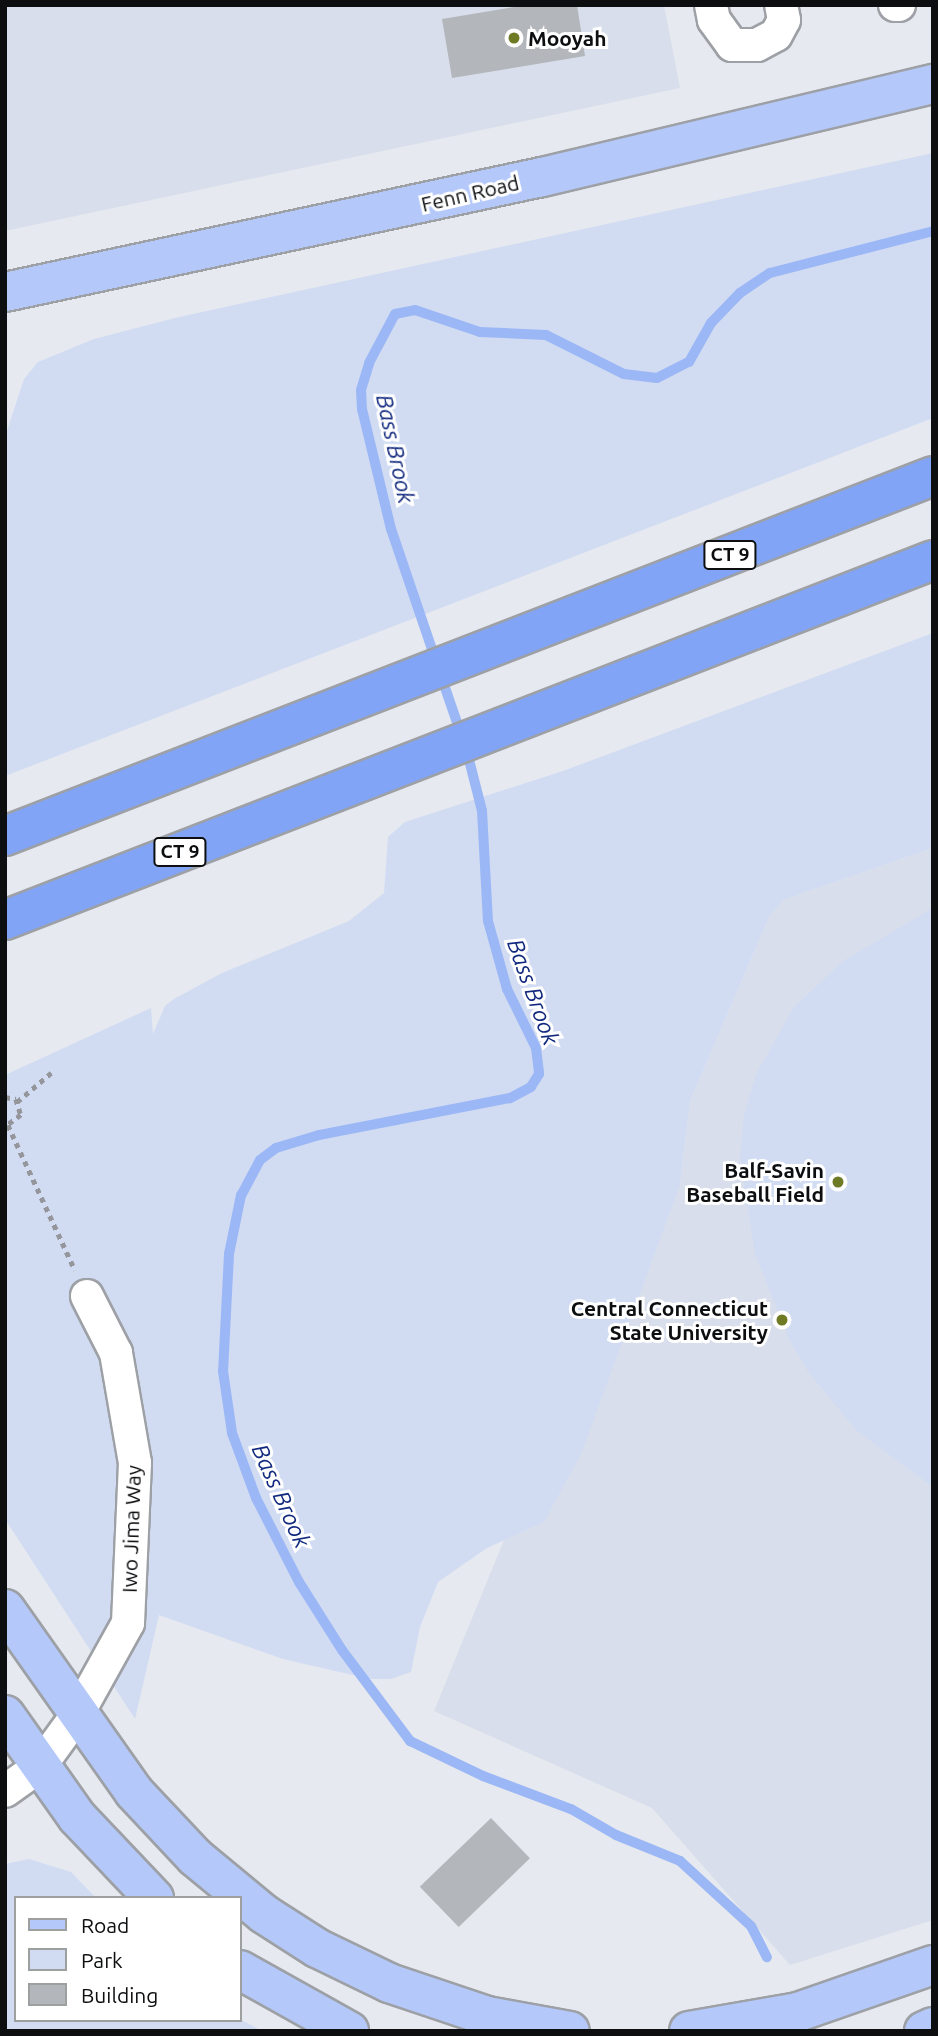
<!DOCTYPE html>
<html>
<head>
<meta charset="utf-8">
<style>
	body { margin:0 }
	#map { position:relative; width:938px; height:2036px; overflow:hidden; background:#e6e9ef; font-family:Ubuntu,sans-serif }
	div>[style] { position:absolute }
	.built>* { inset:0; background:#d8deeb }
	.green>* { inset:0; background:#d1dcf3 }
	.stream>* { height:10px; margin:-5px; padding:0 5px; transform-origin:5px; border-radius:5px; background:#9cb7f5 }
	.building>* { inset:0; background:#b3b6bb; transform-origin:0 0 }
	.path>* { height:4.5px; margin-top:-2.25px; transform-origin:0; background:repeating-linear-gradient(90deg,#94969b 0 5px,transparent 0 10px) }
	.roads { filter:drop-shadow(2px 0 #9da0a5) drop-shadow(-2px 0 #9da0a5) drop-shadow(0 2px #9da0a5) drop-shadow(0 -2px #9da0a5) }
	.minor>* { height:32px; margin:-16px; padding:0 16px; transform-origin:16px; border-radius:16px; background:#fff }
	.major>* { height:38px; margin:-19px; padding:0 19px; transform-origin:19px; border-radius:19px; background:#b4c8fa }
	.highway>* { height:38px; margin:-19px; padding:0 19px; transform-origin:19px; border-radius:19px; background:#82a4f6 }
	.dots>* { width:19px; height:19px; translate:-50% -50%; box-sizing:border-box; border:4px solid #fff; border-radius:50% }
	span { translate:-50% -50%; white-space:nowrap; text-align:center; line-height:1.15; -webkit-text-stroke:6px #fff; paint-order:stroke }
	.shield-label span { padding:2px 5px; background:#fff; border:2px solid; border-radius:5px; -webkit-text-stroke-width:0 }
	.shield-label { font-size:19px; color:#0d0e10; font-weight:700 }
	.poi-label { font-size:21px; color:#0d0e10; font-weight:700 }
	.left { translate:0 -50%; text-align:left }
	.right { translate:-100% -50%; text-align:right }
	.street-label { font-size:21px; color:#0d0e10 }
	.water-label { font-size:23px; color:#11297e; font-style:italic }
	.frame { position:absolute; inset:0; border:7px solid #0d0e10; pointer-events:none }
	.legend { position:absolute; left:14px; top:1896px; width:228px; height:126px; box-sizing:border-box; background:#fff; border:2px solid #9e9f9f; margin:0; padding:9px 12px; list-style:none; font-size:21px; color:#0d0e10 }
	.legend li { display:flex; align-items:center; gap:14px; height:35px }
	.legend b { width:35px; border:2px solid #9e9f9f }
</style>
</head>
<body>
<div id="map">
	<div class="built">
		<i style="clip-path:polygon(5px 5px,664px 5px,680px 88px,5px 231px)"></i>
		<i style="clip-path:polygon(933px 848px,933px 1920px,790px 1965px,652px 1808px,434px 1711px,504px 1540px,544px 1522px,680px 1185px,690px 1101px,769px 917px,783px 900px)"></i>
	</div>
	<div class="green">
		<i style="clip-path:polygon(933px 153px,933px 418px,5px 776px,5px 437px,24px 379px,38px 362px,94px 339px,175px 318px)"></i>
		<i style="clip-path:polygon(933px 633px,933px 848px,783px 900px,769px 917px,690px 1101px,680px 1185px,581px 1454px,544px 1522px,487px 1548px,438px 1582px,420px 1627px,411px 1672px,391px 1679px,370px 1679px,283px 1659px,159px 1615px,135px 1719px,5px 1519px,5px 1075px,151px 1008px,153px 1034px,165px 1006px,174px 999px,222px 973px,349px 921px,384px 893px,388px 837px,405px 822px,563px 771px)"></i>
		<i style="clip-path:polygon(933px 908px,933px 1487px,857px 1431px,809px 1373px,790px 1341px,755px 1254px,740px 1157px,744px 1116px,756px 1074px,794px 1007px,843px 961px)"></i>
		<i style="clip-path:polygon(29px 1859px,71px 1872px,96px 1898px,16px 1898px,16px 2020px,240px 2019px,262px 2031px,5px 2031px,5px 1864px)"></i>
	</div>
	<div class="stream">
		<i style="left:436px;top:661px;width:139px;rotate:-108.8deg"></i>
		<i style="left:391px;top:529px;width:123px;rotate:-103.6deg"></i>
		<i style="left:362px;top:409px;width:19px;rotate:-93deg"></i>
		<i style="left:361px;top:390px;width:28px;rotate:-73deg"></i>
		<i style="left:369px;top:363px;width:55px;rotate:-62deg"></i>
		<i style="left:395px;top:314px;width:20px;rotate:-11deg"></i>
		<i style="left:415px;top:310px;width:69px;rotate:18.7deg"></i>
		<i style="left:480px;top:332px;width:66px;rotate:2.6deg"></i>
		<i style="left:546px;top:335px;width:87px;rotate:26.6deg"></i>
		<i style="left:624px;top:374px;width:33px;rotate:7deg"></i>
		<i style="left:657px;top:378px;width:36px;rotate:-27deg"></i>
		<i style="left:689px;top:362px;width:45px;rotate:-60.6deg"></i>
		<i style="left:711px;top:323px;width:42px;rotate:-46deg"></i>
		<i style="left:740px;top:293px;width:36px;rotate:-34deg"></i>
		<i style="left:770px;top:273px;width:168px;rotate:-14.4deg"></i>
		<i style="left:441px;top:676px;width:61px;rotate:71deg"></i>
		<i style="left:466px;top:748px;width:65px;rotate:75.7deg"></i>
		<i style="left:482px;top:811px;width:110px;rotate:86.9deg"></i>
		<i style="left:488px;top:921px;width:71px;rotate:74.4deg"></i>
		<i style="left:507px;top:989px;width:66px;rotate:63.8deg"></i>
		<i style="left:536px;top:1048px;width:26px;rotate:83deg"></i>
		<i style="left:539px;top:1074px;width:15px;rotate:122deg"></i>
		<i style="left:531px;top:1087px;width:24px;rotate:152deg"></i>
		<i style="left:510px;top:1098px;width:195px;rotate:169deg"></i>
		<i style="left:319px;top:1135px;width:45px;rotate:163.2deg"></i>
		<i style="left:276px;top:1148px;width:20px;rotate:143deg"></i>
		<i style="left:260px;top:1160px;width:40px;rotate:118deg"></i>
		<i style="left:241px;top:1195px;width:60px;rotate:101.5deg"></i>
		<i style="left:229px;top:1254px;width:117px;rotate:92.9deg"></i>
		<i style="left:223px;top:1371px;width:63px;rotate:81.7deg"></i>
		<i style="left:232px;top:1433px;width:69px;rotate:69.7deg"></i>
		<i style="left:256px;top:1498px;width:94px;rotate:62.9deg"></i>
		<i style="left:299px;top:1582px;width:80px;rotate:57.7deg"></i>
		<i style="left:342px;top:1650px;width:114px;rotate:53.2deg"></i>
		<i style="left:410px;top:1741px;width:81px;rotate:25.6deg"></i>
		<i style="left:483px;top:1776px;width:94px;rotate:20.6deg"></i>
		<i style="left:571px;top:1809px;width:52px;rotate:30deg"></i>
		<i style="left:616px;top:1835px;width:69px;rotate:22.1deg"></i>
		<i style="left:680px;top:1861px;width:96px;rotate:42.5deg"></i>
		<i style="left:751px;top:1926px;width:35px;rotate:63deg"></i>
	</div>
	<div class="building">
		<i style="clip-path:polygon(526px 5px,577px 5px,585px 56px,452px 78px,442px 19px)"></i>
		<i style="left:491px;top:1818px;width:56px;height:99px;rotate:46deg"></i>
	</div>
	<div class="path">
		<i style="left:5px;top:1097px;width:11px;rotate:10deg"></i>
		<i style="left:16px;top:1099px;width:17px;rotate:73deg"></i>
		<i style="left:21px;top:1115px;width:20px;rotate:143deg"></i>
		<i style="left:17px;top:1102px;width:45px;rotate:-40.5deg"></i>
		<i style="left:8px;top:1125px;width:160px;rotate:65.2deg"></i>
	</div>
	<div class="roads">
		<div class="minor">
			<i style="left:711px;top:5px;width:15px;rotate:79deg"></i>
			<i style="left:714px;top:20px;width:31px;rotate:54deg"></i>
			<i style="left:732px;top:45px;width:25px"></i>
			<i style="left:757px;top:45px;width:21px;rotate:-28deg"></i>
			<i style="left:776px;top:35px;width:17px;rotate:-62deg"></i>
			<i style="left:784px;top:20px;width:15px;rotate:-101deg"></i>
			<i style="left:895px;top:5px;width:4px"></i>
			<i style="left:5px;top:1791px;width:43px;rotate:-35.5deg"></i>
			<i style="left:40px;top:1766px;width:63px;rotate:-54deg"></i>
			<i style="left:77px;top:1715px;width:105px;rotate:-61deg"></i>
			<i style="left:128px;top:1623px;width:160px;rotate:-87.5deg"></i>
			<i style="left:135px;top:1463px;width:112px;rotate:-99.8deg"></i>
			<i style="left:116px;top:1353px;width:64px;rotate:-117deg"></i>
		</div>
		<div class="major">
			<i style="left:5px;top:292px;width:549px;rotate:-12.09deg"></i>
			<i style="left:542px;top:177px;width:402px;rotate:-13.4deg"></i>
			<i style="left:5px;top:1609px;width:224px;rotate:54.8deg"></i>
			<i style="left:134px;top:1792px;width:89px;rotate:46.8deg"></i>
			<i style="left:195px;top:1857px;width:89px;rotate:39.6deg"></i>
			<i style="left:264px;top:1914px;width:63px;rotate:32.7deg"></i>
			<i style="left:317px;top:1948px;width:80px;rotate:25.9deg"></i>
			<i style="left:389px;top:1983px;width:103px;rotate:18.6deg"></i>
			<i style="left:487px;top:2016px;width:84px;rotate:10.2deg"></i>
			<i style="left:5px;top:1715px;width:125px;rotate:54.8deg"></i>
			<i style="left:77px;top:1817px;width:112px;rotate:46.5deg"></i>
			<i style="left:240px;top:1970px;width:125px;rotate:29.2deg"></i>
			<i style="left:689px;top:2031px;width:111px;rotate:-9.9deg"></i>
			<i style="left:798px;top:2012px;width:143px;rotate:-19.2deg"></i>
			<i style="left:924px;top:2031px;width:10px;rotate:-24deg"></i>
		</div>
		<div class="highway">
			<i style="left:5px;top:836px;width:995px;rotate:-21.2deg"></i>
			<i style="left:5px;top:920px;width:995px;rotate:-21.2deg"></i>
		</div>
	</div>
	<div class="dots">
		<i style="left:514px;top:38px;background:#6f7a25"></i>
		<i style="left:838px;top:1182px;background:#6f7a25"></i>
		<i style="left:782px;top:1320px;background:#6f7a25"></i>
	</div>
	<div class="shield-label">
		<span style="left:730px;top:555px">CT 9</span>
		<span style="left:180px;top:852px">CT 9</span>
	</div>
	<div class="poi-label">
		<span class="left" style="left:528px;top:38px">Mooyah</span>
		<span class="right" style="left:824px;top:1182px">Balf-Savin<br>Baseball Field</span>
		<span class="right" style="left:768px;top:1320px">Central Connecticut<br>State University</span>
	</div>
	<div class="street-label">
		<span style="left:470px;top:193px;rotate:-13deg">Fenn Road</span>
		<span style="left:131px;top:1529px;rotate:-88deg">Iwo Jima Way</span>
	</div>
	<div class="water-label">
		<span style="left:395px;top:449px;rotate:78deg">Bass Brook</span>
		<span style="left:533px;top:992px;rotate:70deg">Bass Brook</span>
		<span style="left:281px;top:1496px;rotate:66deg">Bass Brook</span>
	</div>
	<div class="frame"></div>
	<ul class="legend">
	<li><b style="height:9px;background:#b4c8fa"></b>Road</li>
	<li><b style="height:19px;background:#d1dcf3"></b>Park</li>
	<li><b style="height:19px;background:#b3b6bb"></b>Building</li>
	</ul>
</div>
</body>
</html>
